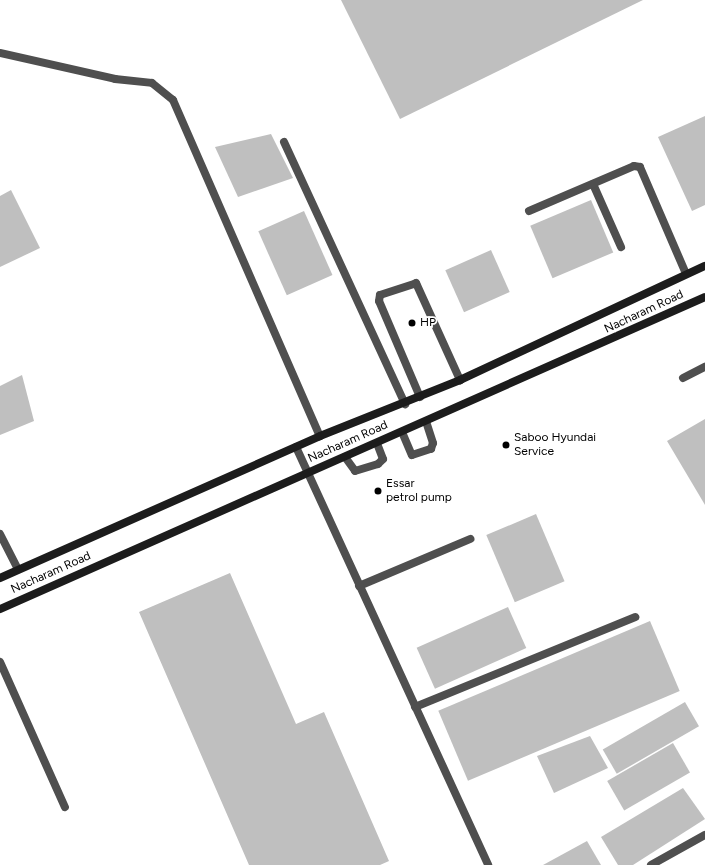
<!DOCTYPE html>
<html>
<head>
<meta charset="utf-8">
<style>
	body { margin:0 }
	#map { position:relative; width:705px; height:865px; overflow:hidden; background:#fff; font-family:Figtree,sans-serif }
	div>[style] { position:absolute }
	.building>* { inset:0; background:#bfbfbf; transform-origin:0 0 }
	.lane>* { height:8px; margin:-4px; padding:0 4px; transform-origin:4px; border-radius:4px; background:#4f4f4f }
	.street>* { height:8px; margin:-4px; padding:0 4px; transform-origin:4px; border-radius:4px; background:#4f4f4f }
	.secondary>* { height:8px; margin:-4px; padding:0 4px; transform-origin:4px; border-radius:4px; background:#1c1c1c }
	.dots>* { width:11px; height:11px; translate:-50% -50%; box-sizing:border-box; border:2px solid #fff; border-radius:50% }
	span { translate:-50% -50%; white-space:nowrap; text-align:center; line-height:1.15; -webkit-text-stroke:3.5px #fff; paint-order:stroke }
	.street-label { font-size:12px; color:#000 }
	.poi-label { font-size:12px; color:#000 }
	.left { translate:0 -50%; text-align:left }
</style>
</head>
<body>
<div id="map">
	<div class="building">
		<i style="clip-path:polygon(341px 0,643px 0,400px 119px)"></i>
		<i style="clip-path:polygon(705px 116px,705px 205px,692px 211px,658px 137px)"></i>
		<i style="clip-path:polygon(271px 134px,293px 178px,238px 197px,215px 147px)"></i>
		<i style="clip-path:polygon(11px 190px,40px 248px,0 267px,0 196px)"></i>
		<i style="left:591px;top:200px;width:57px;height:66px;rotate:67deg"></i>
		<i style="left:304px;top:211px;width:70px;height:50px;rotate:66deg"></i>
		<i style="left:491px;top:250px;width:46px;height:50px;rotate:66deg"></i>
		<i style="clip-path:polygon(22px 375px,34px 421px,0 435px,0 386px)"></i>
		<i style="clip-path:polygon(705px 419px,705px 505px,667px 441px)"></i>
		<i style="left:536px;top:514px;width:73px;height:54px;rotate:67deg"></i>
		<i style="clip-path:polygon(230px 573px,296px 724px,324px 712px,389px 861px,380px 865px,249px 865px,139px 612px)"></i>
		<i style="left:508px;top:607px;width:45px;height:100px;rotate:66deg"></i>
		<i style="left:650px;top:621px;width:76px;height:230px;rotate:67deg"></i>
		<i style="left:685px;top:702px;width:28px;height:95px;rotate:60deg"></i>
		<i style="clip-path:polygon(590px 736px,608px 768px,554px 793px,537px 756px)"></i>
		<i style="left:673px;top:743px;width:34px;height:76px;rotate:60deg"></i>
		<i style="clip-path:polygon(683px 788px,705px 819px,633px 865px,618px 865px,601px 837px)"></i>
		<i style="clip-path:polygon(587px 841px,601px 865px,543px 865px)"></i>
	</div>
	<div class="lane">
		<i style="left:0;top:53px;width:118px;rotate:12.7deg"></i>
		<i style="left:115px;top:79px;width:37px;rotate:6deg"></i>
		<i style="left:152px;top:83px;width:27px;rotate:39deg"></i>
		<i style="left:173px;top:100px;width:367px;rotate:66.4deg"></i>
		<i style="left:593px;top:184px;width:69px;rotate:66deg"></i>
		<i style="left:529px;top:211px;width:114px;rotate:-23.2deg"></i>
		<i style="left:634px;top:166px;width:6px;rotate:9deg"></i>
		<i style="left:640px;top:167px;width:116px;rotate:66.7deg"></i>
		<i style="left:683px;top:378px;width:25px;rotate:-27deg"></i>
		<i style="left:420px;top:397px;width:104px;rotate:-113.1deg"></i>
		<i style="left:379px;top:301px;width:6px;rotate:-81deg"></i>
		<i style="left:380px;top:295px;width:38px;rotate:-18deg"></i>
		<i style="left:416px;top:283px;width:107px;rotate:65.6deg"></i>
		<i style="left:402px;top:432px;width:25px;rotate:67deg"></i>
		<i style="left:412px;top:455px;width:20px;rotate:-18deg"></i>
		<i style="left:431px;top:449px;width:6px;rotate:-72deg"></i>
		<i style="left:433px;top:443px;width:22px;rotate:-108deg"></i>
		<i style="left:345px;top:457px;width:17px;rotate:54deg"></i>
		<i style="left:355px;top:471px;width:24px;rotate:-17deg"></i>
		<i style="left:378px;top:464px;width:7px;rotate:-45deg"></i>
		<i style="left:383px;top:459px;width:17px;rotate:-111deg"></i>
		<i style="left:0;top:534px;width:39px;rotate:63deg"></i>
		<i style="left:359px;top:586px;width:121px;rotate:-22.9deg"></i>
		<i style="left:0;top:662px;width:159px;rotate:65.9deg"></i>
		<i style="left:415px;top:707px;width:238px;rotate:-22.2deg"></i>
		<i style="left:651px;top:865px;width:62px;rotate:-29.1deg"></i>
	</div>
	<div class="street">
		<i style="left:284px;top:142px;width:289px;rotate:65.2deg"></i>
		<i style="left:296px;top:447px;width:460px;rotate:65.3deg"></i>
	</div>
	<div class="secondary">
		<i style="left:0;top:578px;width:350px;rotate:-23.9deg"></i>
		<i style="left:320px;top:436px;width:151px;rotate:-21.8deg"></i>
		<i style="left:460px;top:380px;width:270px;rotate:-25deg"></i>
		<i style="left:0;top:609px;width:771px;rotate:-23.87deg"></i>
	</div>
	<div class="dots">
		<i style="left:412px;top:323px;background:#000"></i>
		<i style="left:506px;top:445px;background:#000"></i>
		<i style="left:378px;top:491px;background:#000"></i>
	</div>
	<div class="street-label">
		<span style="left:644px;top:312px;rotate:-25deg">Nacharam Road</span>
		<span style="left:348px;top:442px;rotate:-24deg">Nacharam Road</span>
		<span style="left:51px;top:573px;rotate:-24deg">Nacharam Road</span>
	</div>
	<div class="poi-label">
		<span class="left" style="left:420px;top:323px">HP</span>
		<span class="left" style="left:514px;top:445px">Saboo Hyundai<br>Service</span>
		<span class="left" style="left:386px;top:491px">Essar<br>petrol pump</span>
	</div>
</div>
</body>
</html>
